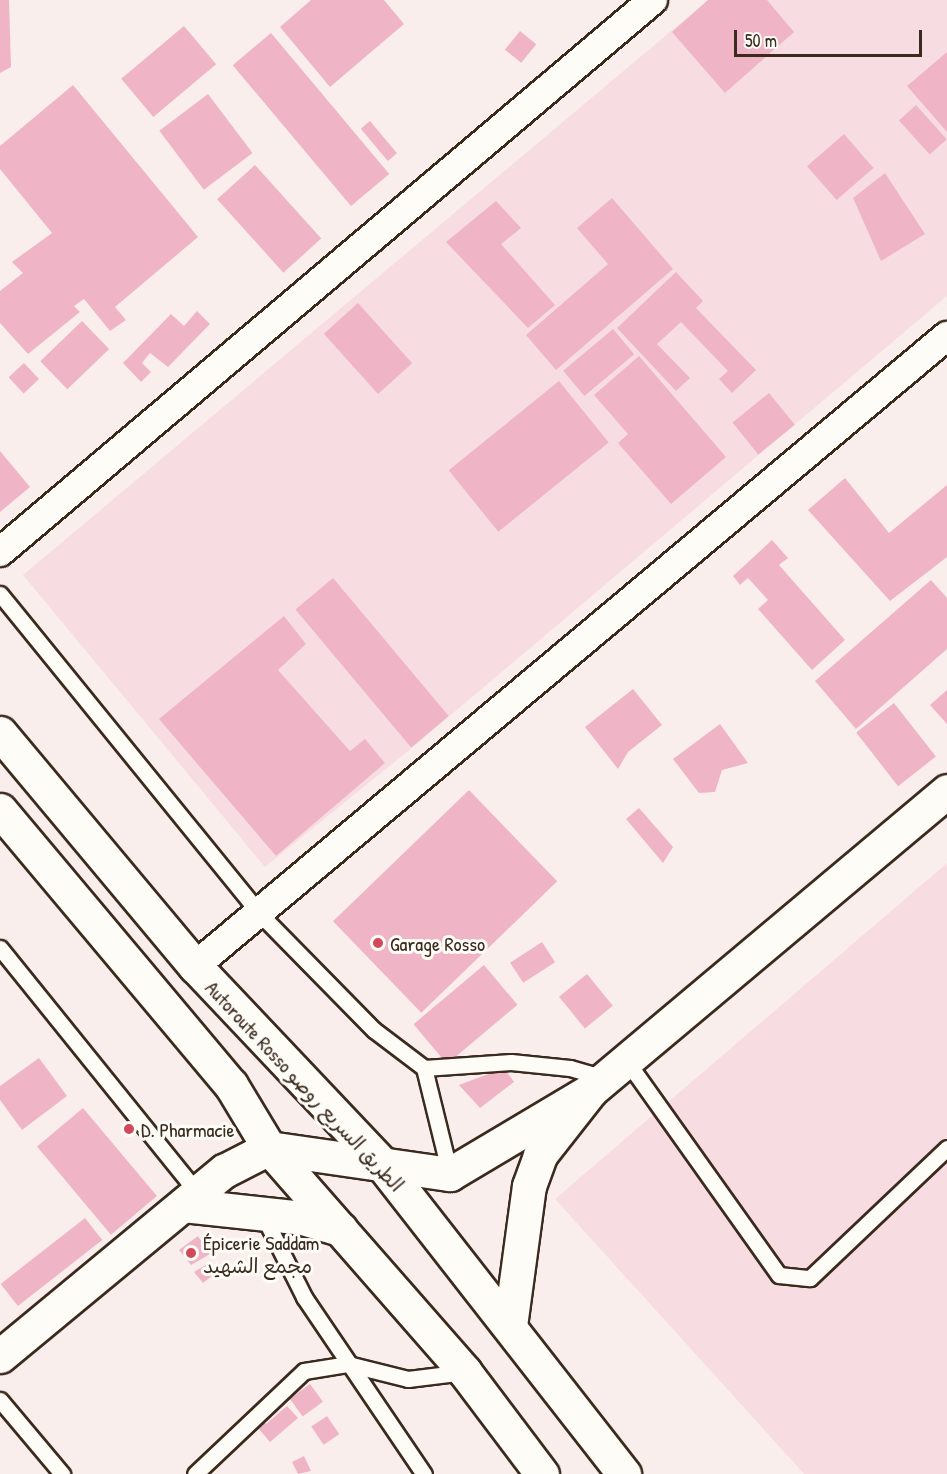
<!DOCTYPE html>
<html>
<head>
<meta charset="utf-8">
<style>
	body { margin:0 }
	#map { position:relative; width:947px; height:1474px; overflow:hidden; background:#faeeed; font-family:"Patrick Hand","Playpen Sans Arabic",sans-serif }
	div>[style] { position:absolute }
	.built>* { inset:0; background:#f7dde1 }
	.building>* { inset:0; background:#efb5c6; transform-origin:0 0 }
	.roads { filter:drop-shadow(2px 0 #3b2a1e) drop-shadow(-2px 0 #3b2a1e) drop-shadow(0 2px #3b2a1e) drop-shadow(0 -2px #3b2a1e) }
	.service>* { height:15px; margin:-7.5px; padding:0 7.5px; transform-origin:7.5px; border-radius:7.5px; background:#fdfcf7 }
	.minor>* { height:28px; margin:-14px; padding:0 14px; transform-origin:14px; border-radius:14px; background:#fdfcf7 }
	.tertiary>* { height:33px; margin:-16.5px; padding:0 16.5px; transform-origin:16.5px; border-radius:16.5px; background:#fdfcf7 }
	.secondary>* { height:33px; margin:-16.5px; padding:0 16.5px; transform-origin:16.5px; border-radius:16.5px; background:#fdfcf7 }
	.trunk>* { height:33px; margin:-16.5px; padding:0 16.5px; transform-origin:16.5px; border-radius:16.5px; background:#fdfcf7 }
	.dots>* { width:16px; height:16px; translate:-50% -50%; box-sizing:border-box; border:3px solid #fdfcf7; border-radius:50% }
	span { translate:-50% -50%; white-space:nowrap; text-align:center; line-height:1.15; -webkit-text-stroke:6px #fdfcf7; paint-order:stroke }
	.poi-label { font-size:20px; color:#3b2a1e }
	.left { translate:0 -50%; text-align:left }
	.street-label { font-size:20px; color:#3b2a1e }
	.scale { position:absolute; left:734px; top:30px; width:188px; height:27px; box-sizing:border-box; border:3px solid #3b2a1e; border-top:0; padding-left:8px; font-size:18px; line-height:21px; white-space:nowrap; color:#3b2a1e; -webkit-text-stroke:4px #fdfcf7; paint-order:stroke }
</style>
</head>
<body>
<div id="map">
	<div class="built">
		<i style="clip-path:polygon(708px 0,947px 0,947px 296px,413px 747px,265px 867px,23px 575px)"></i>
		<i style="clip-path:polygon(947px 863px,947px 1474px,804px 1474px,555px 1199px)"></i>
	</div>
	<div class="building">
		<i style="clip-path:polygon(0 0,9px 0,11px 67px,0 73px)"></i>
		<i style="clip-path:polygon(311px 0,384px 0,404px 24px,330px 87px,280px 27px)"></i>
		<i style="clip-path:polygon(708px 0,767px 0,794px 32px,725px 93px,672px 32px)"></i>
		<i style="left:184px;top:26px;width:50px;height:82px;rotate:50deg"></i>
		<i style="left:520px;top:31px;width:21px;height:24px;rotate:39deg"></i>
		<i style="left:271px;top:33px;width:184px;height:50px;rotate:50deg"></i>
		<i style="clip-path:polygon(947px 52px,947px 132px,907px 86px)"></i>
		<i style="clip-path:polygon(73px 85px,198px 237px,115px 307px,126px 320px,110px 331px,84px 299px,74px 306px,80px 312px,28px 354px,0 323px,0 291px,23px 273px,12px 262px,52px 233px,0 169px,0 146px)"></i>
		<i style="left:208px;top:94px;width:74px;height:61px;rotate:53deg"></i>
		<i style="left:916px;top:105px;width:46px;height:23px;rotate:48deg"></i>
		<i style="left:370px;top:121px;width:42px;height:12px;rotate:50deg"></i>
		<i style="left:844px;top:134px;width:45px;height:49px;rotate:49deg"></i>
		<i style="left:255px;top:165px;width:99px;height:51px;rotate:48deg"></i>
		<i style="clip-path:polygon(885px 173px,925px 234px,881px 261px,853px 198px)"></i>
		<i style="clip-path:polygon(612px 198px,673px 269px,556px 370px,526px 335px,608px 264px,577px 228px)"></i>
		<i style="clip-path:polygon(496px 201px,521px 228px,501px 244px,555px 305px,528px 328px,446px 242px)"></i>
		<i style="clip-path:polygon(676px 272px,703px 301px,696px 308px,756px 370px,732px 393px,719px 379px,728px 371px,681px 322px,657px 344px,690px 378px,676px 391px,617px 328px)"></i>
		<i style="left:358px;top:303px;width:81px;height:46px;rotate:48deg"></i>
		<i style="clip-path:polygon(197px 311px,210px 324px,168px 367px,150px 353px,142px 363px,151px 372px,141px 382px,123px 363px,171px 314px,184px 326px)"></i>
		<i style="left:82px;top:321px;width:39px;height:58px;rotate:46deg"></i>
		<i style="left:613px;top:329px;width:33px;height:65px;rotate:50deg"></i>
		<i style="clip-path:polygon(639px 356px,726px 457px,671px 504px,618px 443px,628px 434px,594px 395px)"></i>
		<i style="left:24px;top:363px;width:22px;height:21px;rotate:47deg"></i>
		<i style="left:559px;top:381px;width:79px;height:142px;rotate:51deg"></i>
		<i style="left:769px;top:393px;width:41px;height:47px;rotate:51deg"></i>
		<i style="clip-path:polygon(0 451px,30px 487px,0 512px)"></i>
		<i style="clip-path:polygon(845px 478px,889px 533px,947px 485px,947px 557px,890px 601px,808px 510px)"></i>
		<i style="clip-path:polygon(772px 540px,788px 558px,779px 565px,845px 640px,812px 670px,758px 609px,768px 600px,748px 578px,740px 585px,733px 576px)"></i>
		<i style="left:333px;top:578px;width:180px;height:49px;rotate:50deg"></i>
		<i style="clip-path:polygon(931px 580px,947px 598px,947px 649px,856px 729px,815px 681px)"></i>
		<i style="clip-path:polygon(284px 616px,306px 644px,278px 670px,350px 751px,365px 739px,385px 763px,276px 856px,159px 719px)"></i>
		<i style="clip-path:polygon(633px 689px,662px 725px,628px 752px,618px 769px,585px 727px)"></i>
		<i style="clip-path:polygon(947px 690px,947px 724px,930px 705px)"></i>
		<i style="left:894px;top:703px;width:68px;height:48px;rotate:52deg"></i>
		<i style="clip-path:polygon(720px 724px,748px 763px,722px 770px,715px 792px,699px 793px,673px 759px)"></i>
		<i style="left:469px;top:790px;width:127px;height:189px;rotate:46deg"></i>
		<i style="clip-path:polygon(639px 808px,673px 847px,663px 863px,626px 819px)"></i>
		<i style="left:542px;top:942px;width:24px;height:38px;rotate:57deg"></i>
		<i style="left:484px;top:965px;width:52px;height:92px;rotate:50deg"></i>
		<i style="left:587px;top:974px;width:41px;height:36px;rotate:51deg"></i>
		<i style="clip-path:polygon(39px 1058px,67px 1096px,22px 1130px,0 1100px,0 1086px)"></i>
		<i style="clip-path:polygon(504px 1068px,514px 1082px,480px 1108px,459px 1085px)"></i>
		<i style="left:83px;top:1108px;width:115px;height:60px;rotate:50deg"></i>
		<i style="left:85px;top:1218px;width:28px;height:107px;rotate:52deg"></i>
		<i style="clip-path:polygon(198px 1236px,210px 1254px,191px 1265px,179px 1250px)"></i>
		<i style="clip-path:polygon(209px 1263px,217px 1272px,203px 1283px,194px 1272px)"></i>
		<i style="left:310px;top:1384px;width:22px;height:25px;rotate:54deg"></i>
		<i style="clip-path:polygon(287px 1406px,298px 1418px,270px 1442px,253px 1422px,260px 1416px,266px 1424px)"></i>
		<i style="left:327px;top:1416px;width:22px;height:19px;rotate:56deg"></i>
		<i style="clip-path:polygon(304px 1456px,311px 1471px,298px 1474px,292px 1462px)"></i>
	</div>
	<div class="roads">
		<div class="service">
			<i style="left:0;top:594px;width:409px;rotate:50.9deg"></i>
			<i style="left:258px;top:912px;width:165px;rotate:45.5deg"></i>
			<i style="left:374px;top:1030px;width:63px;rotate:37.2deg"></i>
			<i style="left:424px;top:1068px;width:87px;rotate:-3.9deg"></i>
			<i style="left:511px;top:1062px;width:59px;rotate:5.8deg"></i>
			<i style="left:570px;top:1068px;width:36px;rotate:16deg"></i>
			<i style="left:0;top:948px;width:315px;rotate:51.1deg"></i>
			<i style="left:626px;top:1060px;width:264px;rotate:54.6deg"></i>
			<i style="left:779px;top:1275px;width:31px;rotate:6deg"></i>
			<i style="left:810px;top:1278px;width:189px;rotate:-43.5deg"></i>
			<i style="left:424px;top:1068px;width:109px;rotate:76.2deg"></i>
			<i style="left:263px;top:1215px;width:92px;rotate:63.4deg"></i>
			<i style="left:304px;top:1297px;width:214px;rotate:55.9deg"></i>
			<i style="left:0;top:1400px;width:97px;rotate:50deg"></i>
			<i style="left:195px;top:1474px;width:150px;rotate:-43.4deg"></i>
			<i style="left:304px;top:1371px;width:45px;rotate:-9deg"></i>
			<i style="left:348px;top:1364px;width:62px;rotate:14deg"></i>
			<i style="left:408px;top:1379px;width:57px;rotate:-7deg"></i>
		</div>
		<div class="minor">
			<i style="left:0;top:552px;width:855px;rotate:-40.21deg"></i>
			<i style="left:195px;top:966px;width:981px;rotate:-39.96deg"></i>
		</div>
		<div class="tertiary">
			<i style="left:0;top:1356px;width:291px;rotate:-39.6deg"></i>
			<i style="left:224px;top:1171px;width:51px;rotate:-27.1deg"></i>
		</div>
		<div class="secondary">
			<i style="left:269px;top:1148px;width:183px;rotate:8.2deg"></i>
			<i style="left:450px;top:1174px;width:164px;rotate:-30.8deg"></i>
			<i style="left:591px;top:1090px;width:465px;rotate:-40deg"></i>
		</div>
		<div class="trunk">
			<i style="left:0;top:733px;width:304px;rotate:50.1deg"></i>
			<i style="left:195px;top:966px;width:271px;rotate:46.6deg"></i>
			<i style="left:381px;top:1163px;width:395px;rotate:52deg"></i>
			<i style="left:0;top:810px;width:359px;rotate:50deg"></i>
			<i style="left:231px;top:1085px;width:74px;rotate:58.9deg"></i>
			<i style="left:269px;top:1148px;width:298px;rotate:48.8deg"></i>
			<i style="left:465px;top:1372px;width:128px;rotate:53deg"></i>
			<i style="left:183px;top:1205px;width:120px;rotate:6.2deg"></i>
			<i style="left:302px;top:1218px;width:40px;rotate:16deg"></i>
			<i style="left:510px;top:1326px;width:141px;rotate:-82.3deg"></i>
			<i style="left:529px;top:1186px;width:33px;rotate:-70deg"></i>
			<i style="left:540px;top:1155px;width:83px;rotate:-51.9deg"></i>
		</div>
	</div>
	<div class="dots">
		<i style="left:378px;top:943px;background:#d1495b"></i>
		<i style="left:129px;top:1129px;background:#d1495b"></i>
		<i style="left:191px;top:1253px;background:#d1495b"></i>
	</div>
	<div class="poi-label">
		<span class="left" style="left:390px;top:943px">Garage Rosso</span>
		<span class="left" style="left:141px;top:1129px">D. Pharmacie</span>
		<span class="left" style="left:203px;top:1254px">Épicerie Saddam<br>مجمع الشهيد</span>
	</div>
	<div class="street-label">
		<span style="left:305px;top:1086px;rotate:47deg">Autoroute Rosso الطريق السريع روصو</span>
	</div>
	<div class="scale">50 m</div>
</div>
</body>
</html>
